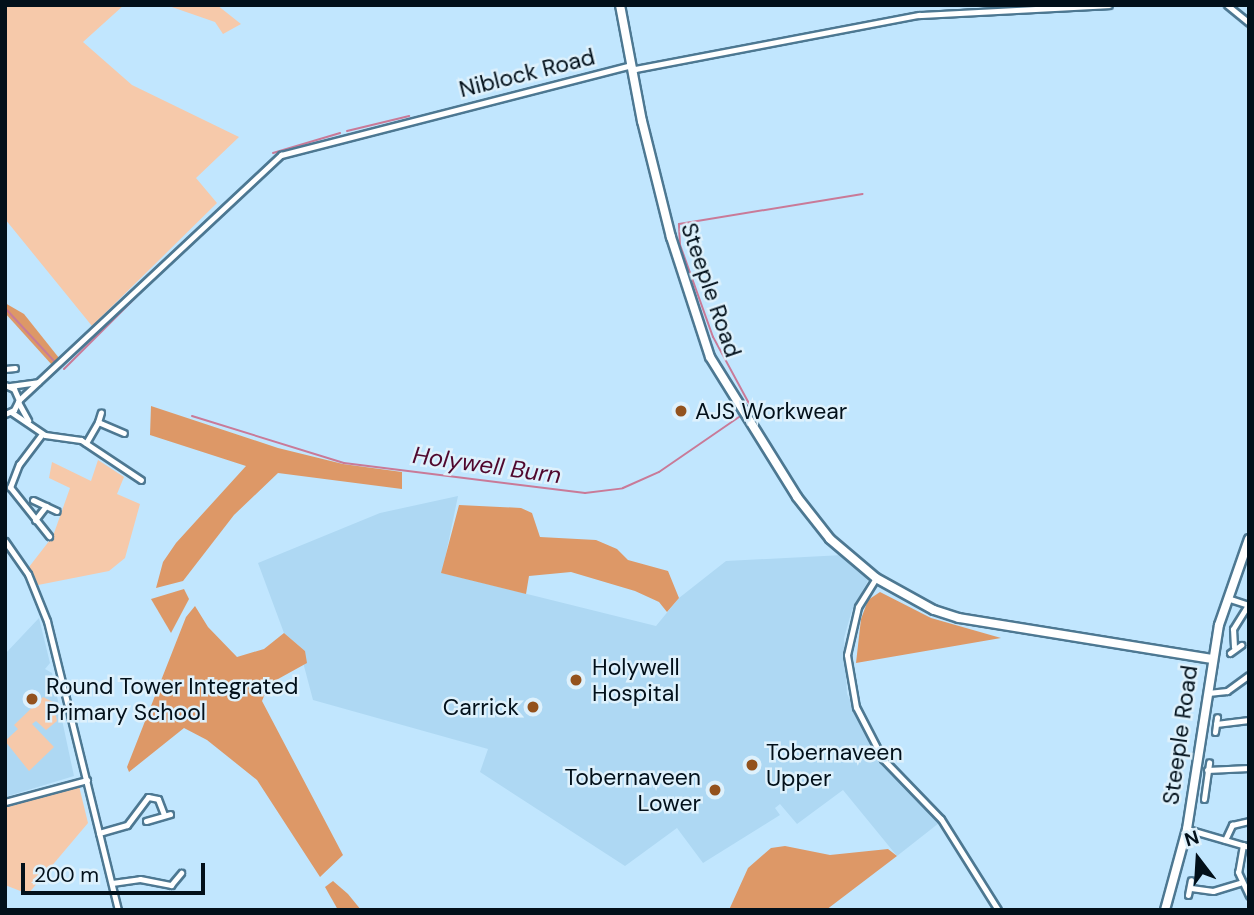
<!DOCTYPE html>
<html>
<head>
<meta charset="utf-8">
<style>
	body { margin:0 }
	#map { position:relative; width:1254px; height:915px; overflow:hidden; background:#c1e6fe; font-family:"DM Sans",sans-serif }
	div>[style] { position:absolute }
	.built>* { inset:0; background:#aed8f3 }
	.green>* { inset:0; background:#f6c9aa }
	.forest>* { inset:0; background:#dd9867 }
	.stream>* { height:2px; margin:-1px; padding:0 1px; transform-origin:1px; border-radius:1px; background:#c97a98 }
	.roads { filter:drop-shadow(2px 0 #4d7892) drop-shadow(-2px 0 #4d7892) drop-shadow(0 2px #4d7892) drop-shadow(0 -2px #4d7892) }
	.street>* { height:5px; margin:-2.5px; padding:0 2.5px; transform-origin:2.5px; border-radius:2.5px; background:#fff }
	.secondary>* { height:8px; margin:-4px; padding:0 4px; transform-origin:4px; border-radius:4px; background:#fff }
	.dots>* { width:19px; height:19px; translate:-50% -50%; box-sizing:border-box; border:4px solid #def1fc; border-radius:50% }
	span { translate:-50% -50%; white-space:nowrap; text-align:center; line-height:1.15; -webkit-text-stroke:5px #def1fc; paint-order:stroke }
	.street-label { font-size:23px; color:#02101a }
	.poi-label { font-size:23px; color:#02101a }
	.left { translate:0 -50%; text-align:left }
	.right { translate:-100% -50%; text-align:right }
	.water-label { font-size:24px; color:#50072d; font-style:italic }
	.frame { position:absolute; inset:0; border:7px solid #02101a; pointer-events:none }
	.north { position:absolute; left:1163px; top:824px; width:70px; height:70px; -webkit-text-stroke:5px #def1fc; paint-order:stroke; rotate:343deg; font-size:19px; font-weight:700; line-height:28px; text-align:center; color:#02101a }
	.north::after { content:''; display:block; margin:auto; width:24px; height:32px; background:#02101a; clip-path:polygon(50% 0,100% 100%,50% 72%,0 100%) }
	.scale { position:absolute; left:21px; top:863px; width:184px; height:32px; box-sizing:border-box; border:4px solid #02101a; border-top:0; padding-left:9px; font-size:21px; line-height:24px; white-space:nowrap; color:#02101a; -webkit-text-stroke:5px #def1fc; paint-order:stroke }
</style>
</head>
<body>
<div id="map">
	<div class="built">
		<i style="clip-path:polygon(458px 496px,442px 573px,656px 626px,679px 598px,726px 561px,843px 555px,870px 577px,852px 610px,844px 638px,847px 694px,882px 760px,939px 823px,897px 856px,843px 790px,797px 824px,780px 804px,775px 808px,780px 815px,703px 863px,677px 828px,625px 866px,480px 772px,488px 749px,313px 700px,304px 666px,305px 651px,284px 633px,258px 563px,380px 513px)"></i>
		<i style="clip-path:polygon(39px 618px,50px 663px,45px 669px,52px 673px,74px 776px,5px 797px,5px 654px)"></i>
	</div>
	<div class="green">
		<i style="clip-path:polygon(5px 5px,124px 5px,83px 42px,132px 85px,239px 137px,196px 178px,217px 203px,92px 326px,5px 219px)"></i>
		<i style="clip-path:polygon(166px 5px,217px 5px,241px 24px,223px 34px,215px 22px)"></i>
		<i style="clip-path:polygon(98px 460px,124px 477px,117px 494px,140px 504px,125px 558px,109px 571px,38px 585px,29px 567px,53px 536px,70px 488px,49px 478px,52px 462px,91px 481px)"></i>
		<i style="clip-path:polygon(43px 697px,53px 702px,57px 721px,46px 730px,36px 721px,32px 724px,54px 747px,29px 771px,5px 741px,18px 729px,14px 725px)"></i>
		<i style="clip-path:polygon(79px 786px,88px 823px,28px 894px,5px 885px,5px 806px)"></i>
	</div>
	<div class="forest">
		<i style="clip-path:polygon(5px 303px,24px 314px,59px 358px,52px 365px,5px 313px)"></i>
		<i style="clip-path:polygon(151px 406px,278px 448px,343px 464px,402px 472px,402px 489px,278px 473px,234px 515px,183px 581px,156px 588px,163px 562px,176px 543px,246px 466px,150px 435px)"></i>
		<i style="clip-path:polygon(459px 505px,521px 508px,532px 513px,540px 537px,596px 540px,617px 549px,628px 560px,668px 571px,679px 598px,667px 612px,659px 602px,635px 591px,571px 572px,529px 576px,526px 594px,441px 573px)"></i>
		<i style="clip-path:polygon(184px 589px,189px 599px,171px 633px,151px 599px)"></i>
		<i style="clip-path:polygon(880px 592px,931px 618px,1001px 638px,856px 663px,861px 619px,868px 600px)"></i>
		<i style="clip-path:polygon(195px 606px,208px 627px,237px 657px,264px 649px,284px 633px,305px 651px,307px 663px,269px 684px,262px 701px,343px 855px,320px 877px,257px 780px,207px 740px,184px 728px,129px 772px,127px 767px,186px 617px)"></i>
		<i style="clip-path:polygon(785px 846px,830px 855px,888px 849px,897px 856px,826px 910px,729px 910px,748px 868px,771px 848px)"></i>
		<i style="clip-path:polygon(333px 881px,348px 894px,361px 910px,338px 910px,325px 887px)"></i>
	</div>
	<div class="stream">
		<i style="left:347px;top:131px;width:64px;rotate:-13.6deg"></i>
		<i style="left:273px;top:153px;width:70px;rotate:-16.6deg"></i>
		<i style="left:5px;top:308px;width:72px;rotate:47.2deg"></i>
		<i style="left:64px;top:369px;width:174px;rotate:-45deg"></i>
		<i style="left:747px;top:412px;width:6px;rotate:-31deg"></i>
		<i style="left:752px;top:409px;width:82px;rotate:-118.4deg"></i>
		<i style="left:713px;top:337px;width:98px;rotate:-109.7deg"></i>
		<i style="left:680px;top:245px;width:21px;rotate:-93deg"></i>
		<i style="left:679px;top:224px;width:186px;rotate:-9.3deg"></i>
		<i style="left:192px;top:416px;width:159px;rotate:17.2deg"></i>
		<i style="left:344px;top:463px;width:243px;rotate:7.1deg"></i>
		<i style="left:585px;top:493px;width:38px;rotate:-7deg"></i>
		<i style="left:623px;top:488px;width:39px;rotate:-24deg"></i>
		<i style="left:659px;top:472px;width:101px;rotate:-34.5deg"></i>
	</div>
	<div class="roads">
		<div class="street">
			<i style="left:1227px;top:5px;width:28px;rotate:39deg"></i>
			<i style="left:5px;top:369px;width:10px;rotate:-6deg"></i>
			<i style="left:5px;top:385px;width:10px;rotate:24deg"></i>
			<i style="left:14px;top:389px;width:12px;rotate:66deg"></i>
			<i style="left:19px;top:400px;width:11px;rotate:117deg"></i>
			<i style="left:14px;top:410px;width:10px;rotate:156deg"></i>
			<i style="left:10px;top:386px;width:28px;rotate:-8deg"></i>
			<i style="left:19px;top:400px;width:359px;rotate:-43.1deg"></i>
			<i style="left:281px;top:155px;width:358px;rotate:-14.4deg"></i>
			<i style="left:628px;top:66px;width:8px;rotate:23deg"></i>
			<i style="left:635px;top:69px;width:289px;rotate:-10.8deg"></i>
			<i style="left:919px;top:15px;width:190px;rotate:-3deg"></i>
			<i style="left:18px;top:402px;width:21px;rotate:61deg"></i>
			<i style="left:11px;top:412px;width:41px;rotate:34.1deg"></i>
			<i style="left:45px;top:435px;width:36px;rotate:8deg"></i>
			<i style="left:81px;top:440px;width:72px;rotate:33.7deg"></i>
			<i style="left:98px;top:422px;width:10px;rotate:-73deg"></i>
			<i style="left:42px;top:434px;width:38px;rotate:127deg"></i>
			<i style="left:19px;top:464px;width:25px;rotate:111deg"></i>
			<i style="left:10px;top:487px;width:63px;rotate:51.5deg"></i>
			<i style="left:86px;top:443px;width:24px;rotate:-60deg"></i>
			<i style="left:98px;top:422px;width:28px;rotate:23deg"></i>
			<i style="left:33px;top:500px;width:26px;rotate:25deg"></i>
			<i style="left:35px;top:520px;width:18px;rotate:-52deg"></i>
			<i style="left:5px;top:541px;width:40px;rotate:55.1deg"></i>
			<i style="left:28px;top:574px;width:51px;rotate:68deg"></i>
			<i style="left:47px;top:621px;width:298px;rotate:76.2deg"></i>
			<i style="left:876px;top:578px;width:34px;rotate:122deg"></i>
			<i style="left:858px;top:607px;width:49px;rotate:102.9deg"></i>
			<i style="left:847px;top:655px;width:53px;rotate:80.2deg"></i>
			<i style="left:856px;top:707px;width:59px;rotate:62.6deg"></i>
			<i style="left:883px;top:759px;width:83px;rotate:46deg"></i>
			<i style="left:941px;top:819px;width:107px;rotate:57.9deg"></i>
			<i style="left:1227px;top:598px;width:23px;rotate:18deg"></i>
			<i style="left:1234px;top:647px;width:18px;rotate:-93deg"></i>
			<i style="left:1233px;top:629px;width:28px;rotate:-58deg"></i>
			<i style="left:1230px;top:653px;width:14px;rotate:-36deg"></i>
			<i style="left:1208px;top:693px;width:19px;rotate:-6deg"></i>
			<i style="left:1227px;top:691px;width:27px;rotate:-36deg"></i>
			<i style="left:1216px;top:724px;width:33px;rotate:-7deg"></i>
			<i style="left:1215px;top:732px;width:15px;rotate:-82deg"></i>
			<i style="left:1207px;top:770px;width:42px;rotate:-2.7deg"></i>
			<i style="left:1204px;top:799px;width:37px;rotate:-82deg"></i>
			<i style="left:5px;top:802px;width:85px;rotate:-15deg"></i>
			<i style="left:146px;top:821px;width:25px;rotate:-16deg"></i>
			<i style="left:1187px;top:829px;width:65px;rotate:16.2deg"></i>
			<i style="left:99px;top:833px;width:29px;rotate:-16deg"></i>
			<i style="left:127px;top:825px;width:35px;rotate:-53deg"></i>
			<i style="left:148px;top:797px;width:10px;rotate:11deg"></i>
			<i style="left:158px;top:799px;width:17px;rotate:69deg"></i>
			<i style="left:1225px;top:840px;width:17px;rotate:-65deg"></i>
			<i style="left:1232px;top:825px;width:17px;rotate:-13deg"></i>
			<i style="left:1243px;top:845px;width:27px;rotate:100deg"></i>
			<i style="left:1238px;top:872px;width:26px;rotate:65deg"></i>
			<i style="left:112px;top:883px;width:28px;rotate:-8deg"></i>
			<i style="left:140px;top:879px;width:32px;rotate:11deg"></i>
			<i style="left:171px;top:885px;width:16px;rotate:-50deg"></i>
			<i style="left:1191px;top:888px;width:22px;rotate:8deg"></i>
			<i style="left:1213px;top:891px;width:28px;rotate:-17deg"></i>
			<i style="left:1188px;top:895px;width:15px;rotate:-79deg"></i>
		</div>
		<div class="secondary">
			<i style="left:620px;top:5px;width:118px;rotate:79.3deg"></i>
			<i style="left:642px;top:121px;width:120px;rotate:76deg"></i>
			<i style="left:671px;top:237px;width:126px;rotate:72deg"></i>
			<i style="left:710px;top:357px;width:165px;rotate:58.1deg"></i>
			<i style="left:797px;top:497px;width:53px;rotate:51.8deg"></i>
			<i style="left:830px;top:539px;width:60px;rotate:40.3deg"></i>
			<i style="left:876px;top:578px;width:66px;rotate:28.9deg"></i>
			<i style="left:934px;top:610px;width:26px;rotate:18deg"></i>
			<i style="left:959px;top:618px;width:257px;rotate:9.2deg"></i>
			<i style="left:1165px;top:910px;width:84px;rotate:-74.8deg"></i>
			<i style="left:1187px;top:829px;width:206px;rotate:-81.1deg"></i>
			<i style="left:1219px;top:625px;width:91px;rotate:-70.8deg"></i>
		</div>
	</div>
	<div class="dots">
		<i style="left:681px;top:411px;background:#93521d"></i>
		<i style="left:576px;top:680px;background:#93521d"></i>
		<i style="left:32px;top:699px;background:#93521d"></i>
		<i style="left:533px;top:707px;background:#93521d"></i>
		<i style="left:752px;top:765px;background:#93521d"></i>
		<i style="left:715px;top:790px;background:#93521d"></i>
	</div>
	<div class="street-label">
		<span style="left:527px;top:73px;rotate:-14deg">Niblock Road</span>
		<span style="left:711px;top:290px;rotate:71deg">Steeple Road</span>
		<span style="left:1180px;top:735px;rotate:-82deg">Steeple Road</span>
	</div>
	<div class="poi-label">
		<span class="left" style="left:695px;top:411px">AJS Workwear</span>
		<span class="left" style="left:592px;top:680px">Holywell<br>Hospital</span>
		<span class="left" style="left:46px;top:699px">Round Tower Integrated<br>Primary School</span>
		<span class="right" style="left:519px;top:707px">Carrick</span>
		<span class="left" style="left:766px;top:765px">Tobernaveen<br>Upper</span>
		<span class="right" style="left:701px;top:790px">Tobernaveen<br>Lower</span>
	</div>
	<div class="water-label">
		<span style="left:487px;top:465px;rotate:8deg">Holywell Burn</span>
	</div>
	<div class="frame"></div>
	<div class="north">N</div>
	<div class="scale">200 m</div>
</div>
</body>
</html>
